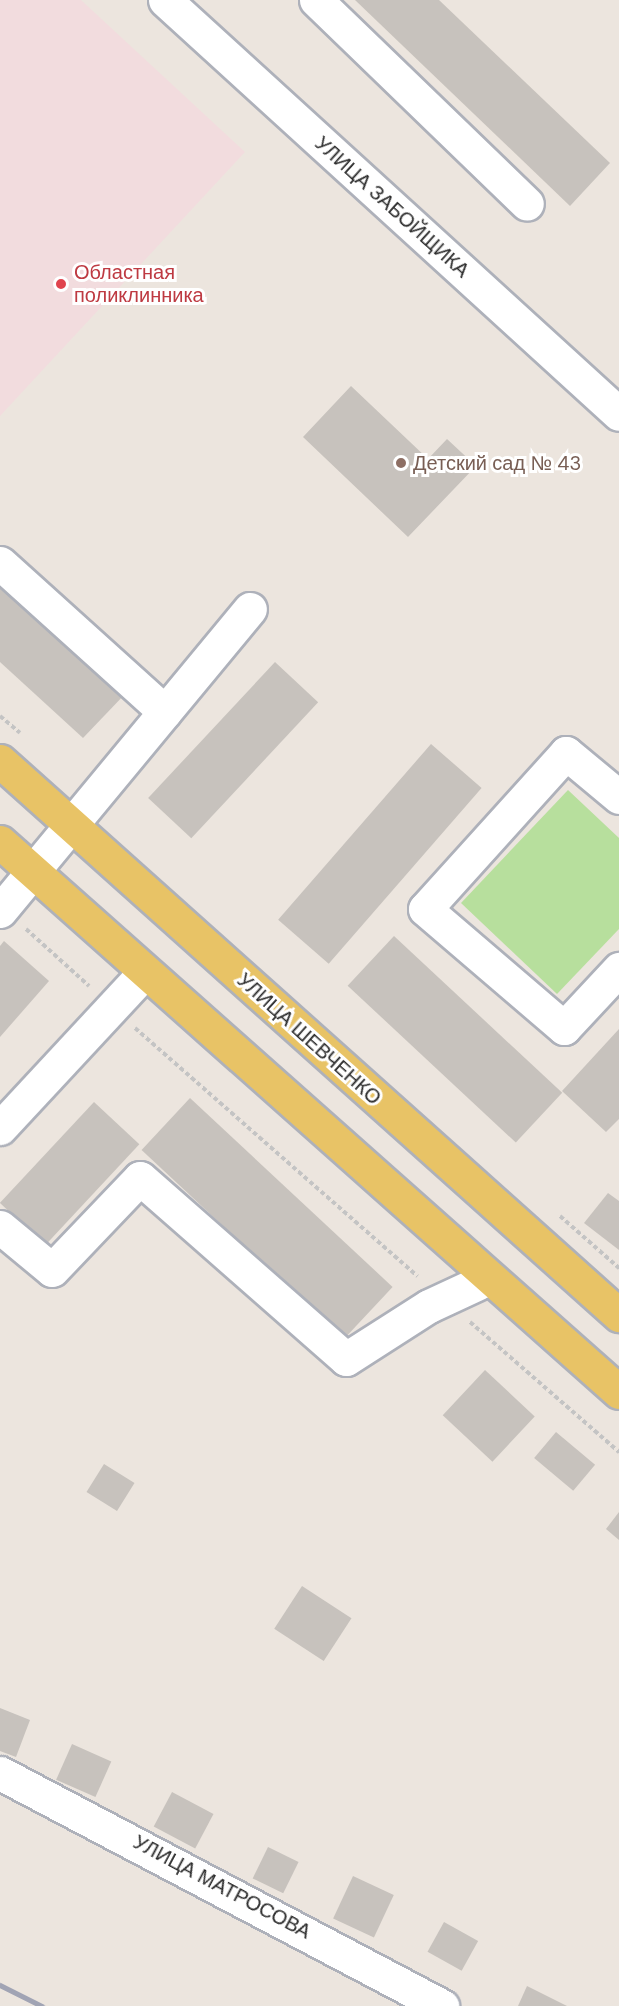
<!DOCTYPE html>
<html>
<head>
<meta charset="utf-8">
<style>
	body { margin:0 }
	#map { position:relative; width:619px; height:2006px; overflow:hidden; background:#ece5de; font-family:"DM Sans",sans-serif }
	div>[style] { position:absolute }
	.medical>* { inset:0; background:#f2dcde }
	.green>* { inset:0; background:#b7df9d }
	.building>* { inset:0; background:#c7c2bd; transform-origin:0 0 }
	.path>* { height:4px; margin-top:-2px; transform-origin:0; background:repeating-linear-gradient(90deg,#c4c4c4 0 4.5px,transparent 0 7.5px) }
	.roads { filter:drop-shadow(2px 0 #aeb1ba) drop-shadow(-2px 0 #aeb1ba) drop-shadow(0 2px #aeb1ba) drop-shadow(0 -2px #aeb1ba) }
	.minor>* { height:33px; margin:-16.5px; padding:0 16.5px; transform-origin:16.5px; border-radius:16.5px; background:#fff }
	.major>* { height:33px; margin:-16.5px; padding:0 16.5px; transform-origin:16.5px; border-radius:16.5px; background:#e8c366 }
	.rail>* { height:4.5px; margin:-2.25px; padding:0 2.25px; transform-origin:2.25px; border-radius:2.25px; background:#a1a4b4 }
	.dots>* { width:16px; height:16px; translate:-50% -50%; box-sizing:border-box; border:3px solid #fff; border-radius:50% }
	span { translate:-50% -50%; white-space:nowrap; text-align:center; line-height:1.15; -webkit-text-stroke:6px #fff; paint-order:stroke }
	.street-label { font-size:20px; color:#2b2b2b }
	.health-label { font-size:20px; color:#be3a42 }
	.left { translate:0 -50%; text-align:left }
	.education-label { font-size:20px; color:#785e54 }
</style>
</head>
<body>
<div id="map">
	<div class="medical">
		<i style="clip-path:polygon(0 0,81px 0,245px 152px,0 416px)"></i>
	</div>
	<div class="green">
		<i style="clip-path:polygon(568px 790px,619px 838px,619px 929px,557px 994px,461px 903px)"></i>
	</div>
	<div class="building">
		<i style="clip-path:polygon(355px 0,439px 0,610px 163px,570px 206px)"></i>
		<i style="clip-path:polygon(351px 386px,428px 459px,447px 439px,476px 466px,408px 537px,303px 437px)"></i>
		<i style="clip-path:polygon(0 577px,126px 693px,83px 738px,0 662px)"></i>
		<i style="left:275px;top:662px;width:59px;height:186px;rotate:43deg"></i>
		<i style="left:431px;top:744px;width:67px;height:233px;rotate:41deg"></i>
		<i style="left:394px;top:936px;width:230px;height:68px;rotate:43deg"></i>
		<i style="clip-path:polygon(4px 941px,49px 981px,0 1037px,0 946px)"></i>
		<i style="clip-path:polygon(619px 1029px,619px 1119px,606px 1132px,562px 1091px)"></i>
		<i style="left:190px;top:1098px;width:277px;height:71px;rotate:43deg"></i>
		<i style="left:94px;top:1102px;width:62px;height:138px;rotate:43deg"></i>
		<i style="clip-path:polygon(608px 1193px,619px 1201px,619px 1250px,584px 1223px)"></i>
		<i style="left:485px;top:1370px;width:68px;height:62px;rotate:43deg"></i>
		<i style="left:556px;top:1432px;width:51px;height:34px;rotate:40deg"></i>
		<i style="left:104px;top:1464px;width:36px;height:33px;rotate:32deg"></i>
		<i style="clip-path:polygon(619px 1512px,619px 1540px,606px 1529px)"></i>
		<i style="left:302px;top:1586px;width:59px;height:51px;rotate:33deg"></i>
		<i style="clip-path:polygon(0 1708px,30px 1720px,16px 1757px,0 1751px)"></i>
		<i style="left:72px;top:1744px;width:43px;height:39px;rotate:24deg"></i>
		<i style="left:172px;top:1792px;width:47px;height:39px;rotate:28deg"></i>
		<i style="left:268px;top:1847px;width:34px;height:35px;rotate:26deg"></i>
		<i style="left:353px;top:1876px;width:45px;height:47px;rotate:25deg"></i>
		<i style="left:444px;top:1922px;width:39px;height:34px;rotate:29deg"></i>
		<i style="clip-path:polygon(527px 1986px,567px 2006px,518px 2006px)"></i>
	</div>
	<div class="path">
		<i style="left:0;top:716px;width:26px;rotate:40deg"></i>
		<i style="left:26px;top:929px;width:85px;rotate:42.1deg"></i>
		<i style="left:135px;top:1028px;width:376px;rotate:41.3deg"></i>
		<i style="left:560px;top:1216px;width:79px;rotate:41.4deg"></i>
		<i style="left:470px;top:1322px;width:198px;rotate:41.1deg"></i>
	</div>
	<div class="roads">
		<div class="minor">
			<i style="left:165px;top:0;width:614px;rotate:42.36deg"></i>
			<i style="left:316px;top:0;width:293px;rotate:44deg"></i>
			<i style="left:0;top:563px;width:222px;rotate:42.1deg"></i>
			<i style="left:619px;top:797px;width:69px;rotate:-140.3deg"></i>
			<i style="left:566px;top:753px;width:210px;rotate:132.1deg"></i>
			<i style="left:425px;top:909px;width:183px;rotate:40.6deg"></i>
			<i style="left:564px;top:1028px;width:81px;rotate:-47deg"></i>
			<i style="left:0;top:911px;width:392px;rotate:-50.4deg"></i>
			<i style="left:0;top:1128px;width:210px;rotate:-47.1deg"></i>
			<i style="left:0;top:1227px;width:67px;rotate:39.6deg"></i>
			<i style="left:52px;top:1270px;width:127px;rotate:-46.3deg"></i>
			<i style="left:140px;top:1178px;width:274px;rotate:41.3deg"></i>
			<i style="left:346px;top:1359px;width:98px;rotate:-32.6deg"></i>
			<i style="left:429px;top:1306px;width:66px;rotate:-25deg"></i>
			<i style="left:0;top:1773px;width:500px;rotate:27.8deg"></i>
		</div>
		<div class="major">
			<i style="left:0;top:761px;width:831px;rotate:41.83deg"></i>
			<i style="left:0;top:842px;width:828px;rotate:41.62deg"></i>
		</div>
	</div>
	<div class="rail">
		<i style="left:0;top:1985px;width:47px;rotate:26.6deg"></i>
	</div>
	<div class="dots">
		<i style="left:61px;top:284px;background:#e0444e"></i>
		<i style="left:401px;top:463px;background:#8d6e63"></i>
	</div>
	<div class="street-label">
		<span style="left:392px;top:207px;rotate:42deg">УЛИЦА ЗАБОЙЩИКА</span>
		<span style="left:309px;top:1039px;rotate:42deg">УЛИЦА ШЕВЧЕНКО</span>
		<span style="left:222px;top:1887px;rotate:28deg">УЛИЦА МАТРОСОВА</span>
	</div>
	<div class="health-label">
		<span class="left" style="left:74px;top:284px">Областная<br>поликлинника</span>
	</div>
	<div class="education-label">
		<span class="left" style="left:413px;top:463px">Детский сад № 43</span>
	</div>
</div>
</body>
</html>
